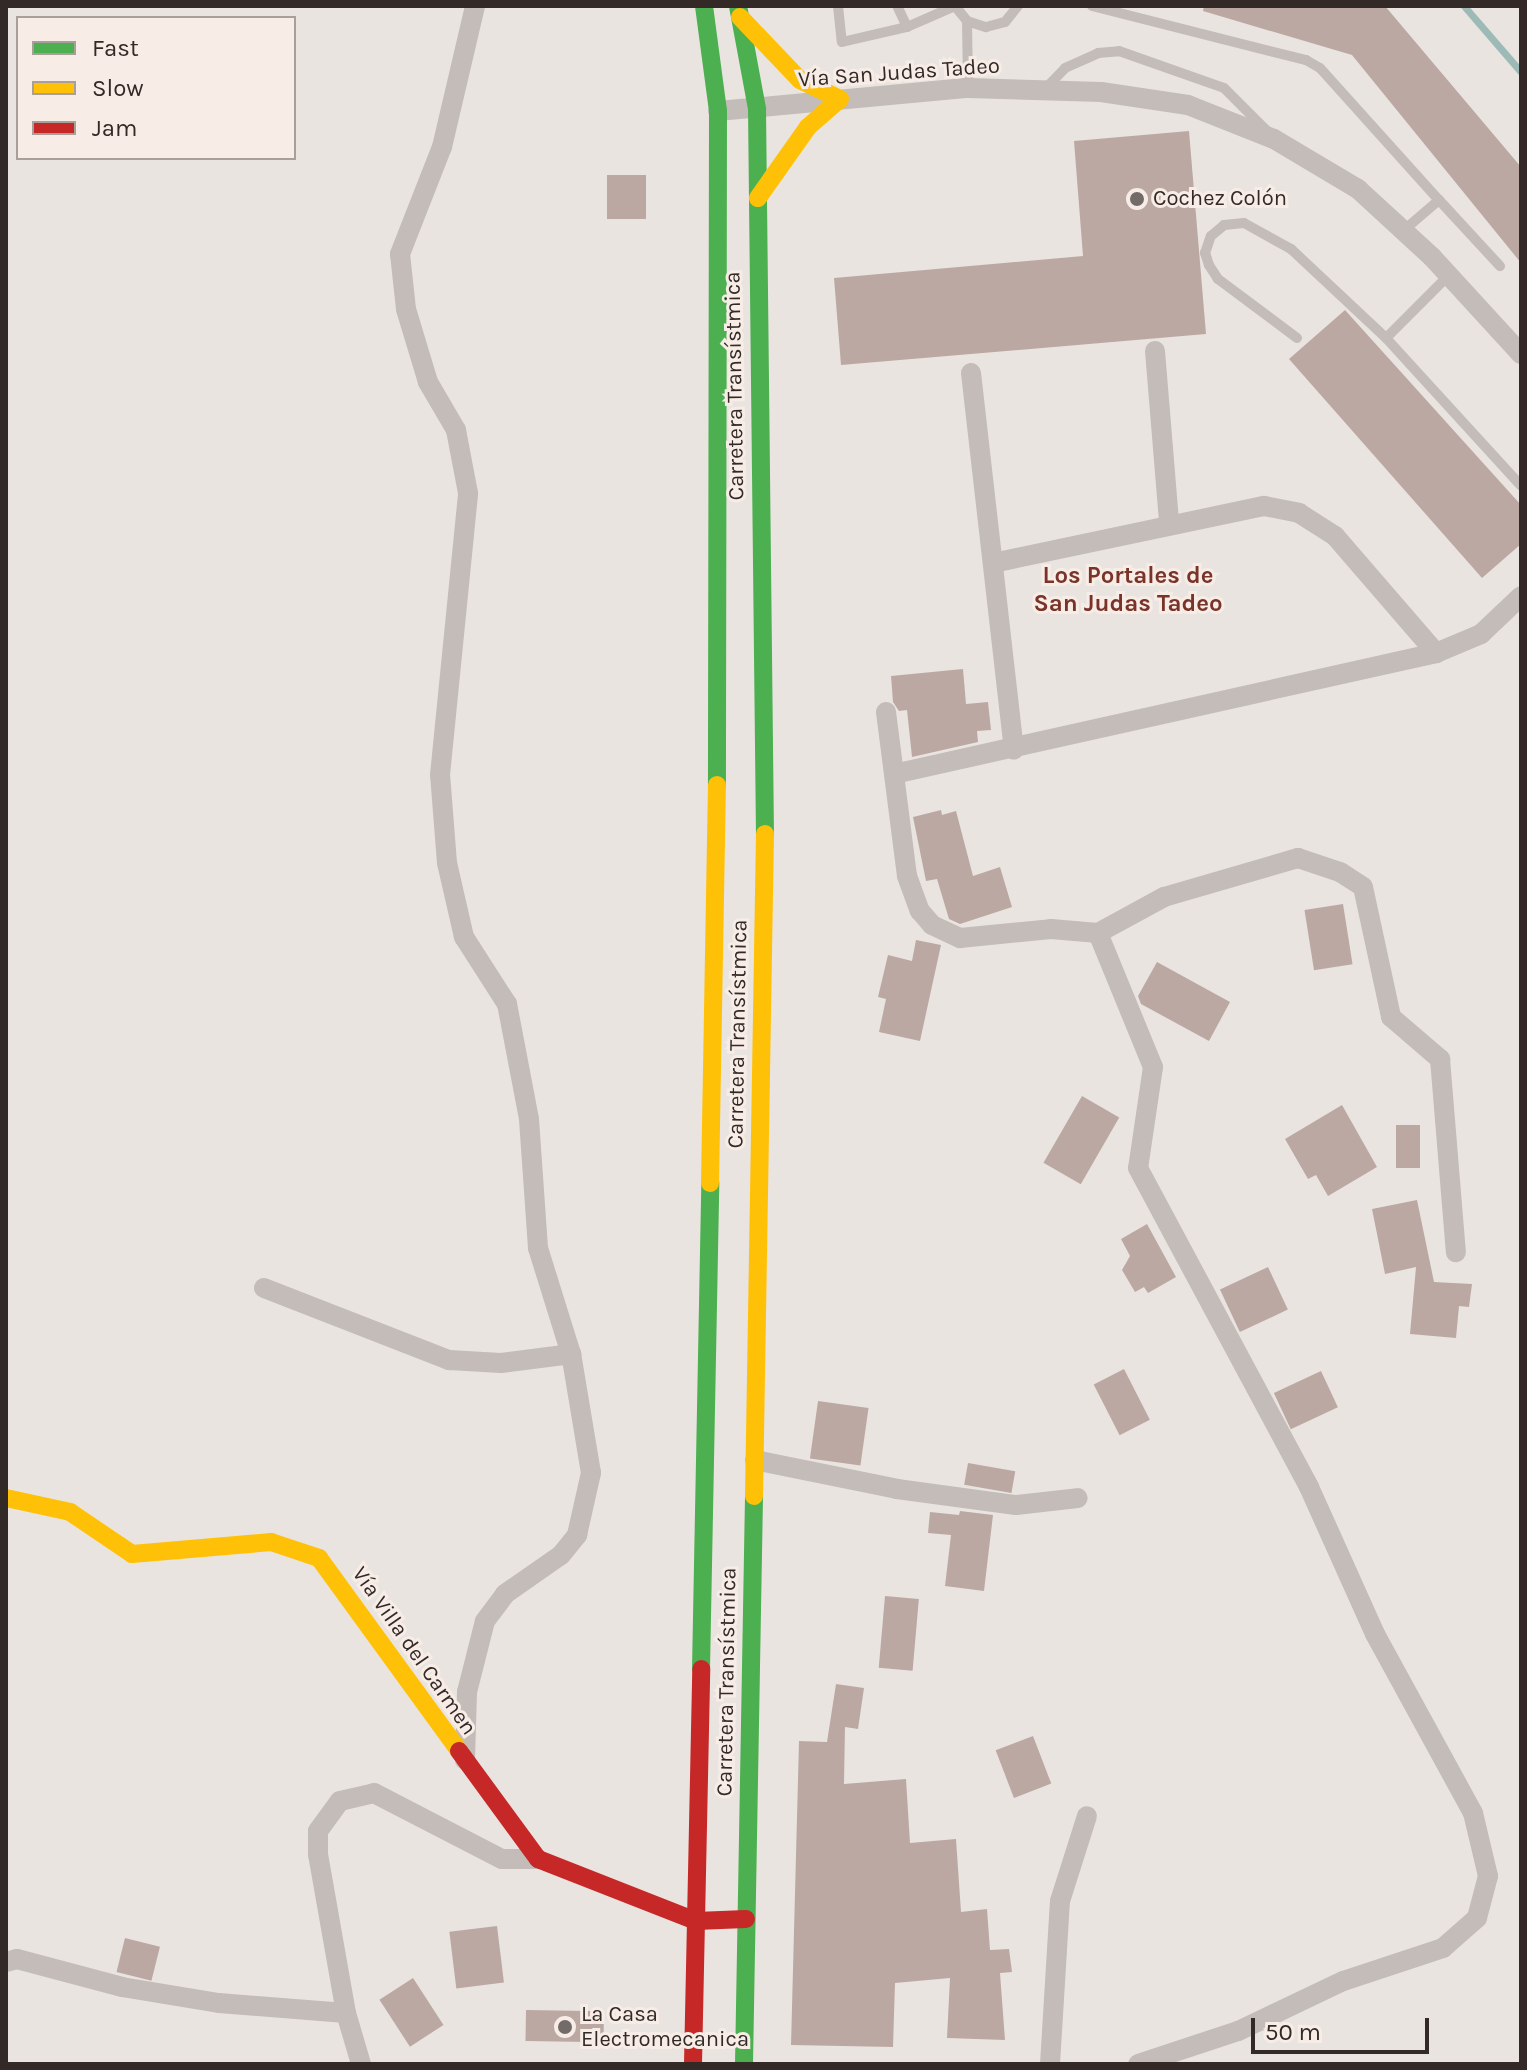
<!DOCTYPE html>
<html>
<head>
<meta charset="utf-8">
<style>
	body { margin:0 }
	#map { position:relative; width:1527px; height:2070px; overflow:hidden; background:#eae4e0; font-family:Karla,sans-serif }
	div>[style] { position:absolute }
	.stream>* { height:7px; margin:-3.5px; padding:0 3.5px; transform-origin:3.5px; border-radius:3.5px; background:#9ebab7 }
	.building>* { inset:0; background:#bca8a3; transform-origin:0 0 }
	.lane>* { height:10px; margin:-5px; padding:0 5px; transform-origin:5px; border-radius:5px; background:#c3bcb8 }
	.street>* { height:20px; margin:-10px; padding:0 10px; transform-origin:10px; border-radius:10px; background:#c3bcb8 }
	.fast>* { height:18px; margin:-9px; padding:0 9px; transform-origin:9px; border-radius:9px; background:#4caf50 }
	.slow>* { height:18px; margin:-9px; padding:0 9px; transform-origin:9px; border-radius:9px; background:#ffc107 }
	.jam>* { height:18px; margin:-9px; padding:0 9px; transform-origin:9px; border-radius:9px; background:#c62828 }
	.dots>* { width:22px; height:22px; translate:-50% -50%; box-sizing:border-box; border:4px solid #f7ede6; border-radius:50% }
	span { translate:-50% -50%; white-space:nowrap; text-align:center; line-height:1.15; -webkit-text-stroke:6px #f7ede6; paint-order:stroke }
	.street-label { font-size:22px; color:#332a27 }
	.poi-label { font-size:22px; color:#332a27 }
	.left { translate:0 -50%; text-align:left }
	.neighbourhood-label { font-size:24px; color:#793329; font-weight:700 }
	.frame { position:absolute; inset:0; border:8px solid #332a27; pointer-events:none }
	.legend { position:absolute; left:16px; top:16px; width:280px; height:144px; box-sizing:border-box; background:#f7ede6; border:2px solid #a99f9a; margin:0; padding:10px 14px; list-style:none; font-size:24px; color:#332a27 }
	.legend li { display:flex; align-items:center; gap:16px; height:40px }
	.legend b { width:40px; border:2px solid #a99f9a }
	.scale { position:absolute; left:1251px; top:2018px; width:178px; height:36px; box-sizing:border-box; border:4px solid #332a27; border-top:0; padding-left:10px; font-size:24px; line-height:28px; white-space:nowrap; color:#332a27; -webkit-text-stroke:6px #f7ede6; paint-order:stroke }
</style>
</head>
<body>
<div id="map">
	<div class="stream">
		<i style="left:1464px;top:6px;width:87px;rotate:49.2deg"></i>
	</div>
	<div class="building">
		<i style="clip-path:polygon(1204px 6px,1385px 6px,1521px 167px,1521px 263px,1352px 55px,1203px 11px)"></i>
		<i style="clip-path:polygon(1189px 131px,1206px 334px,841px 365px,834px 278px,1083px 256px,1074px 141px)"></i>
		<i style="left:646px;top:175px;width:44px;height:39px;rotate:90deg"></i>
		<i style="clip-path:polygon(1345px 310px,1521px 505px,1521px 544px,1482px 578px,1289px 359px)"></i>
		<i style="clip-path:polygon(963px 669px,966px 704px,988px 702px,991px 730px,977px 731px,978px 742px,912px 757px,907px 710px,899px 711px,893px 702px,891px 676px)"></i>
		<i style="clip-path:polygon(941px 810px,942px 815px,956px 811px,973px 876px,1000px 867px,1012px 907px,960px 924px,949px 919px,937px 879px,926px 881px,913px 817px)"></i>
		<i style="left:1343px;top:904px;width:61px;height:39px;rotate:81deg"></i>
		<i style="clip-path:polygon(916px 940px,941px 945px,920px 1041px,879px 1032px,886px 999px,878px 997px,888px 955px,912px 961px)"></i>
		<i style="clip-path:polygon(1157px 962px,1230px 1002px,1209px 1041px,1141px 1004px,1138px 996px)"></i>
		<i style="left:1082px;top:1096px;width:43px;height:77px;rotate:30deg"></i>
		<i style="clip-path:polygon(1342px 1105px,1377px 1167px,1328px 1196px,1316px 1175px,1308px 1179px,1285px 1139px)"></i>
		<i style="left:1396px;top:1125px;width:24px;height:43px"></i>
		<i style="clip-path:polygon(1417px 1200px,1434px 1282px,1472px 1284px,1469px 1307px,1459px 1306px,1456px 1338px,1410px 1334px,1416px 1267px,1385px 1274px,1372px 1209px)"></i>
		<i style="clip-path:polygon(1147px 1224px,1176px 1277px,1148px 1293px,1144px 1287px,1135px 1292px,1122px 1270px,1130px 1256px,1121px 1239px)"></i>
		<i style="left:1268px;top:1267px;width:47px;height:53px;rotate:65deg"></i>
		<i style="left:1124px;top:1369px;width:57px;height:34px;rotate:63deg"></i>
		<i style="left:1321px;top:1371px;width:40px;height:52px;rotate:65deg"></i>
		<i style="left:818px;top:1401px;width:51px;height:58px;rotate:8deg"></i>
		<i style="left:968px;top:1463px;width:48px;height:22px;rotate:10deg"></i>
		<i style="clip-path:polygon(960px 1511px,993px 1515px,984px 1591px,945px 1586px,951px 1535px,928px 1533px,930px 1512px,959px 1515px)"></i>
		<i style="left:885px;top:1596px;width:34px;height:72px;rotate:5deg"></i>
		<i style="clip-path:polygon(836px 1684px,864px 1688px,858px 1729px,845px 1727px,844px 1784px,906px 1779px,910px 1843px,956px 1839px,961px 1912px,987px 1909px,990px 1950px,1009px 1949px,1012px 1972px,1000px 1973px,1005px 2040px,947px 2038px,950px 1978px,895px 1983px,893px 2047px,791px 2045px,799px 1741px,827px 1742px)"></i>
		<i style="left:1033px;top:1736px;width:51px;height:40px;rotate:69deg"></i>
		<i style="left:497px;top:1926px;width:57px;height:48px;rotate:83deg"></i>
		<i style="left:125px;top:1938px;width:36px;height:35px;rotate:14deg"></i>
		<i style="left:413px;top:1978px;width:56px;height:40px;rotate:57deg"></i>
		<i style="left:526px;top:2010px;width:78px;height:31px;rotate:1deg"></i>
	</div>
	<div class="lane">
		<i style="left:838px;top:6px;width:36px;rotate:84deg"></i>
		<i style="left:842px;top:42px;width:67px;rotate:-13deg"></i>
		<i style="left:907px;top:27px;width:23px;rotate:-115deg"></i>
		<i style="left:955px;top:6px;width:19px;rotate:51deg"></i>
		<i style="left:967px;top:21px;width:20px;rotate:18deg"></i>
		<i style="left:986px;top:27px;width:20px;rotate:-15deg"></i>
		<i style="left:1005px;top:22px;width:21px;rotate:-51deg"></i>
		<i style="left:1092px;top:6px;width:221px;rotate:14.2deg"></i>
		<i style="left:1306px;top:60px;width:16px;rotate:30deg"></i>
		<i style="left:1320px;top:68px;width:178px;rotate:48deg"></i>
		<i style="left:1439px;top:200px;width:46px;rotate:139.4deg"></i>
		<i style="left:967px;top:21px;width:67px;rotate:89.1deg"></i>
		<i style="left:907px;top:27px;width:52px;rotate:-23.6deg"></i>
		<i style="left:1045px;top:89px;width:29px;rotate:-46deg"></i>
		<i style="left:1065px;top:68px;width:36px;rotate:-24deg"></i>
		<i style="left:1098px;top:53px;width:21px;rotate:-5deg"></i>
		<i style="left:1119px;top:51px;width:111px;rotate:19.4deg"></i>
		<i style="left:1224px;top:88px;width:62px;rotate:45deg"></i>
		<i style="left:1439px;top:200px;width:90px;rotate:47.3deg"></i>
		<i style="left:1449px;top:275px;width:89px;rotate:135deg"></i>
		<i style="left:1386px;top:338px;width:200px;rotate:47.6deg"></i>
		<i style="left:1297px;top:338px;width:99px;rotate:-143.2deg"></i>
		<i style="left:1218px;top:279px;width:17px;rotate:-123deg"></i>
		<i style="left:1209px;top:265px;width:13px;rotate:-108deg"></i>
		<i style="left:1205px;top:253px;width:18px;rotate:-71deg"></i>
		<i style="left:1211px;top:236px;width:17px;rotate:-40deg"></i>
		<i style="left:1224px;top:225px;width:20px;rotate:-6deg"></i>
		<i style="left:1244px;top:223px;width:54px;rotate:29deg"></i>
		<i style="left:1291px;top:249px;width:130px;rotate:43.1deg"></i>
	</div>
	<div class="street">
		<i style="left:718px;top:111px;width:251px;rotate:-5.3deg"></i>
		<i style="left:968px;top:88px;width:133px;rotate:1.7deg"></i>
		<i style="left:1101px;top:92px;width:88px;rotate:8.5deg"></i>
		<i style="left:1188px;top:105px;width:92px;rotate:21.6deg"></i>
		<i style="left:1274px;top:139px;width:98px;rotate:30.8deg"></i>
		<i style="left:1358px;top:189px;width:100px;rotate:42.6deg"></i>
		<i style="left:1432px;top:257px;width:132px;rotate:47.5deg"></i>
		<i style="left:1155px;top:351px;width:173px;rotate:85.3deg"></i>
		<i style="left:971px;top:373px;width:379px;rotate:83.5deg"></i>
		<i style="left:993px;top:563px;width:277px;rotate:-11.9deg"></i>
		<i style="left:1264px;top:506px;width:36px;rotate:11deg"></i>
		<i style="left:1299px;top:513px;width:43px;rotate:32.6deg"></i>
		<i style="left:1335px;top:536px;width:155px;rotate:49.2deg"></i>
		<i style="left:886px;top:712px;width:165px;rotate:82.7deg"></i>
		<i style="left:907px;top:876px;width:37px;rotate:70deg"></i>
		<i style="left:920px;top:911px;width:18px;rotate:49deg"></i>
		<i style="left:932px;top:925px;width:31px;rotate:25deg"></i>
		<i style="left:960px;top:938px;width:91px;rotate:-5.6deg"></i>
		<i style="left:1051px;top:929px;width:47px;rotate:4.9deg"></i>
		<i style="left:1098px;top:933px;width:145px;rotate:67.7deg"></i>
		<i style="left:1153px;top:1067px;width:102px;rotate:98.4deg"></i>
		<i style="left:1138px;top:1168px;width:362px;rotate:61.8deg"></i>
		<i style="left:1309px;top:1487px;width:161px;rotate:65.8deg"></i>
		<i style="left:1375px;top:1634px;width:204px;rotate:61.3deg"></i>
		<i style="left:1473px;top:1813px;width:65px;rotate:76.6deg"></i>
		<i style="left:1488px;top:1876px;width:43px;rotate:104.7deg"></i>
		<i style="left:1477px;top:1918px;width:45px;rotate:138.6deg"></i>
		<i style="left:1443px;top:1948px;width:105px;rotate:161.7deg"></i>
		<i style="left:1343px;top:1981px;width:116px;rotate:154.5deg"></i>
		<i style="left:1238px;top:2031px;width:105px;rotate:161.7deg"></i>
		<i style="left:894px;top:774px;width:555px;rotate:-12.58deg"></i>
		<i style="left:1436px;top:653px;width:49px;rotate:-22.9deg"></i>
		<i style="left:1481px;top:634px;width:55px;rotate:-43.5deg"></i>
		<i style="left:1098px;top:933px;width:75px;rotate:-28.6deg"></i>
		<i style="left:1164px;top:897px;width:140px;rotate:-16.2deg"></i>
		<i style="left:1298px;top:858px;width:44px;rotate:18.4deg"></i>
		<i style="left:1340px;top:872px;width:27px;rotate:33deg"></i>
		<i style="left:1363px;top:887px;width:133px;rotate:77.8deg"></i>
		<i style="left:1391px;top:1017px;width:65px;rotate:40.6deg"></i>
		<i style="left:1440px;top:1059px;width:194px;rotate:85.3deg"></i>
		<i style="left:264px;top:1288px;width:199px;rotate:21.3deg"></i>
		<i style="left:449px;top:1360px;width:52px;rotate:3.3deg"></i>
		<i style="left:501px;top:1363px;width:71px;rotate:-7.3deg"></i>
		<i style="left:755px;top:1460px;width:145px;rotate:11.5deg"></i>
		<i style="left:897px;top:1489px;width:120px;rotate:7.7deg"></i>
		<i style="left:1016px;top:1505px;width:62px;rotate:-6.4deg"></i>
		<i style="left:465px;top:1760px;width:68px;rotate:-88.3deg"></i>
		<i style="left:467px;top:1692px;width:73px;rotate:-75.8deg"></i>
		<i style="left:485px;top:1621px;width:34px;rotate:-53deg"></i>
		<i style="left:505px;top:1594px;width:68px;rotate:-34.9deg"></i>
		<i style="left:561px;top:1555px;width:26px;rotate:-51deg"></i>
		<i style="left:577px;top:1535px;width:64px;rotate:-77.3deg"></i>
		<i style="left:591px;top:1473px;width:121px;rotate:-99.5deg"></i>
		<i style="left:571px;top:1354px;width:111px;rotate:-107.3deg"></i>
		<i style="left:538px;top:1248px;width:129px;rotate:-94deg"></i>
		<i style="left:529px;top:1119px;width:117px;rotate:-100.8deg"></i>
		<i style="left:507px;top:1004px;width:80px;rotate:-122.7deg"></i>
		<i style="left:464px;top:937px;width:76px;rotate:-102.9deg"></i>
		<i style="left:447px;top:863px;width:88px;rotate:-94.5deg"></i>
		<i style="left:440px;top:775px;width:283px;rotate:-84.3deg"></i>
		<i style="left:468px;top:493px;width:64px;rotate:-100.8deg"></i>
		<i style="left:456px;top:430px;width:56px;rotate:-120.3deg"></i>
		<i style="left:428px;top:382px;width:76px;rotate:-106.8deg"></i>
		<i style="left:406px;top:309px;width:55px;rotate:-96.2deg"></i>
		<i style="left:400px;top:254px;width:115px;rotate:-68.6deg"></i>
		<i style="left:442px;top:147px;width:145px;rotate:-76.8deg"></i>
		<i style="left:6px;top:1962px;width:11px;rotate:-15deg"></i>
		<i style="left:17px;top:1959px;width:109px;rotate:14.9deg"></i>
		<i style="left:122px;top:1987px;width:98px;rotate:9.4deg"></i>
		<i style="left:219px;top:2003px;width:127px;rotate:4.5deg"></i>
		<i style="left:361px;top:2064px;width:53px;rotate:-106.4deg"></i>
		<i style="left:346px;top:2013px;width:161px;rotate:-100deg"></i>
		<i style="left:318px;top:1854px;width:23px;rotate:-90deg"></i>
		<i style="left:318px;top:1831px;width:37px;rotate:-54deg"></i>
		<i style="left:340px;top:1801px;width:35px;rotate:-13deg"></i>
		<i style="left:374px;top:1793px;width:144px;rotate:27.3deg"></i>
		<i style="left:502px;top:1859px;width:36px"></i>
		<i style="left:1050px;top:2064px;width:163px;rotate:-86.5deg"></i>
		<i style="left:1060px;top:1901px;width:89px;rotate:-72.4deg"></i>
	</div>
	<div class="fast">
		<i style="left:704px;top:6px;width:106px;rotate:82.4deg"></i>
		<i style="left:718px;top:111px;width:674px;rotate:90.09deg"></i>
		<i style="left:738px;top:6px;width:105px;rotate:79.5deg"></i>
		<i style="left:757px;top:109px;width:725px;rotate:89.37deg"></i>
		<i style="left:701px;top:1669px;width:486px;rotate:-88.9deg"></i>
		<i style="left:744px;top:2064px;width:568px;rotate:-88.99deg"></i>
	</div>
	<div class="slow">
		<i style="left:740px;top:17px;width:87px;rotate:46.4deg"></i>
		<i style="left:800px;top:80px;width:44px;rotate:25.4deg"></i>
		<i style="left:840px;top:99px;width:43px;rotate:138.8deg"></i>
		<i style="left:808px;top:127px;width:87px;rotate:125.2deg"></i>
		<i style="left:710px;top:1183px;width:398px;rotate:-89deg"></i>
		<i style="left:754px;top:1496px;width:662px;rotate:-89.05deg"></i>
		<i style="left:6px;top:1498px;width:66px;rotate:12.3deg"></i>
		<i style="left:70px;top:1512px;width:75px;rotate:34.1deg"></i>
		<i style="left:132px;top:1554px;width:140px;rotate:-4.9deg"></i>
		<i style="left:271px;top:1542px;width:51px;rotate:18.4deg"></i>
		<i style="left:319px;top:1558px;width:238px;rotate:54deg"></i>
	</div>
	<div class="jam">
		<i style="left:459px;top:1751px;width:134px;rotate:53.8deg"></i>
		<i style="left:538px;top:1859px;width:170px;rotate:21.4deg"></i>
		<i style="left:696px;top:1921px;width:50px;rotate:-2.3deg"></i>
		<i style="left:693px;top:2064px;width:395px;rotate:-88.8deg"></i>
	</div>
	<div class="dots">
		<i style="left:1137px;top:199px;background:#736b68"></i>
		<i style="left:565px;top:2027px;background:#736b68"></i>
	</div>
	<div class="street-label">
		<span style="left:899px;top:73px;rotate:-4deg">Vía San Judas Tadeo</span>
		<span style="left:735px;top:386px;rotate:-91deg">Carretera Transístmica</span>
		<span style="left:738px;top:1034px;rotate:-89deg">Carretera Transístmica</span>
		<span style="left:414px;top:1651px;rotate:55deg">Vía Villa del Carmen</span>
		<span style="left:727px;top:1682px;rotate:-89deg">Carretera Transístmica</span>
	</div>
	<div class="poi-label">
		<span class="left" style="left:1153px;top:199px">Cochez Colón</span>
		<span class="left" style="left:581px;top:2027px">La Casa<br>Electromecanica</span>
	</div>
	<div class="neighbourhood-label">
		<span style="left:1128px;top:590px">Los Portales de<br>San Judas Tadeo</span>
	</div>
	<div class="frame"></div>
	<ul class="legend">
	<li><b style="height:10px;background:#4caf50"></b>Fast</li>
	<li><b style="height:10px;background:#ffc107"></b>Slow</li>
	<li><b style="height:10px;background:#c62828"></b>Jam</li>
	</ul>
	<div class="scale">50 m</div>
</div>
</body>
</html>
